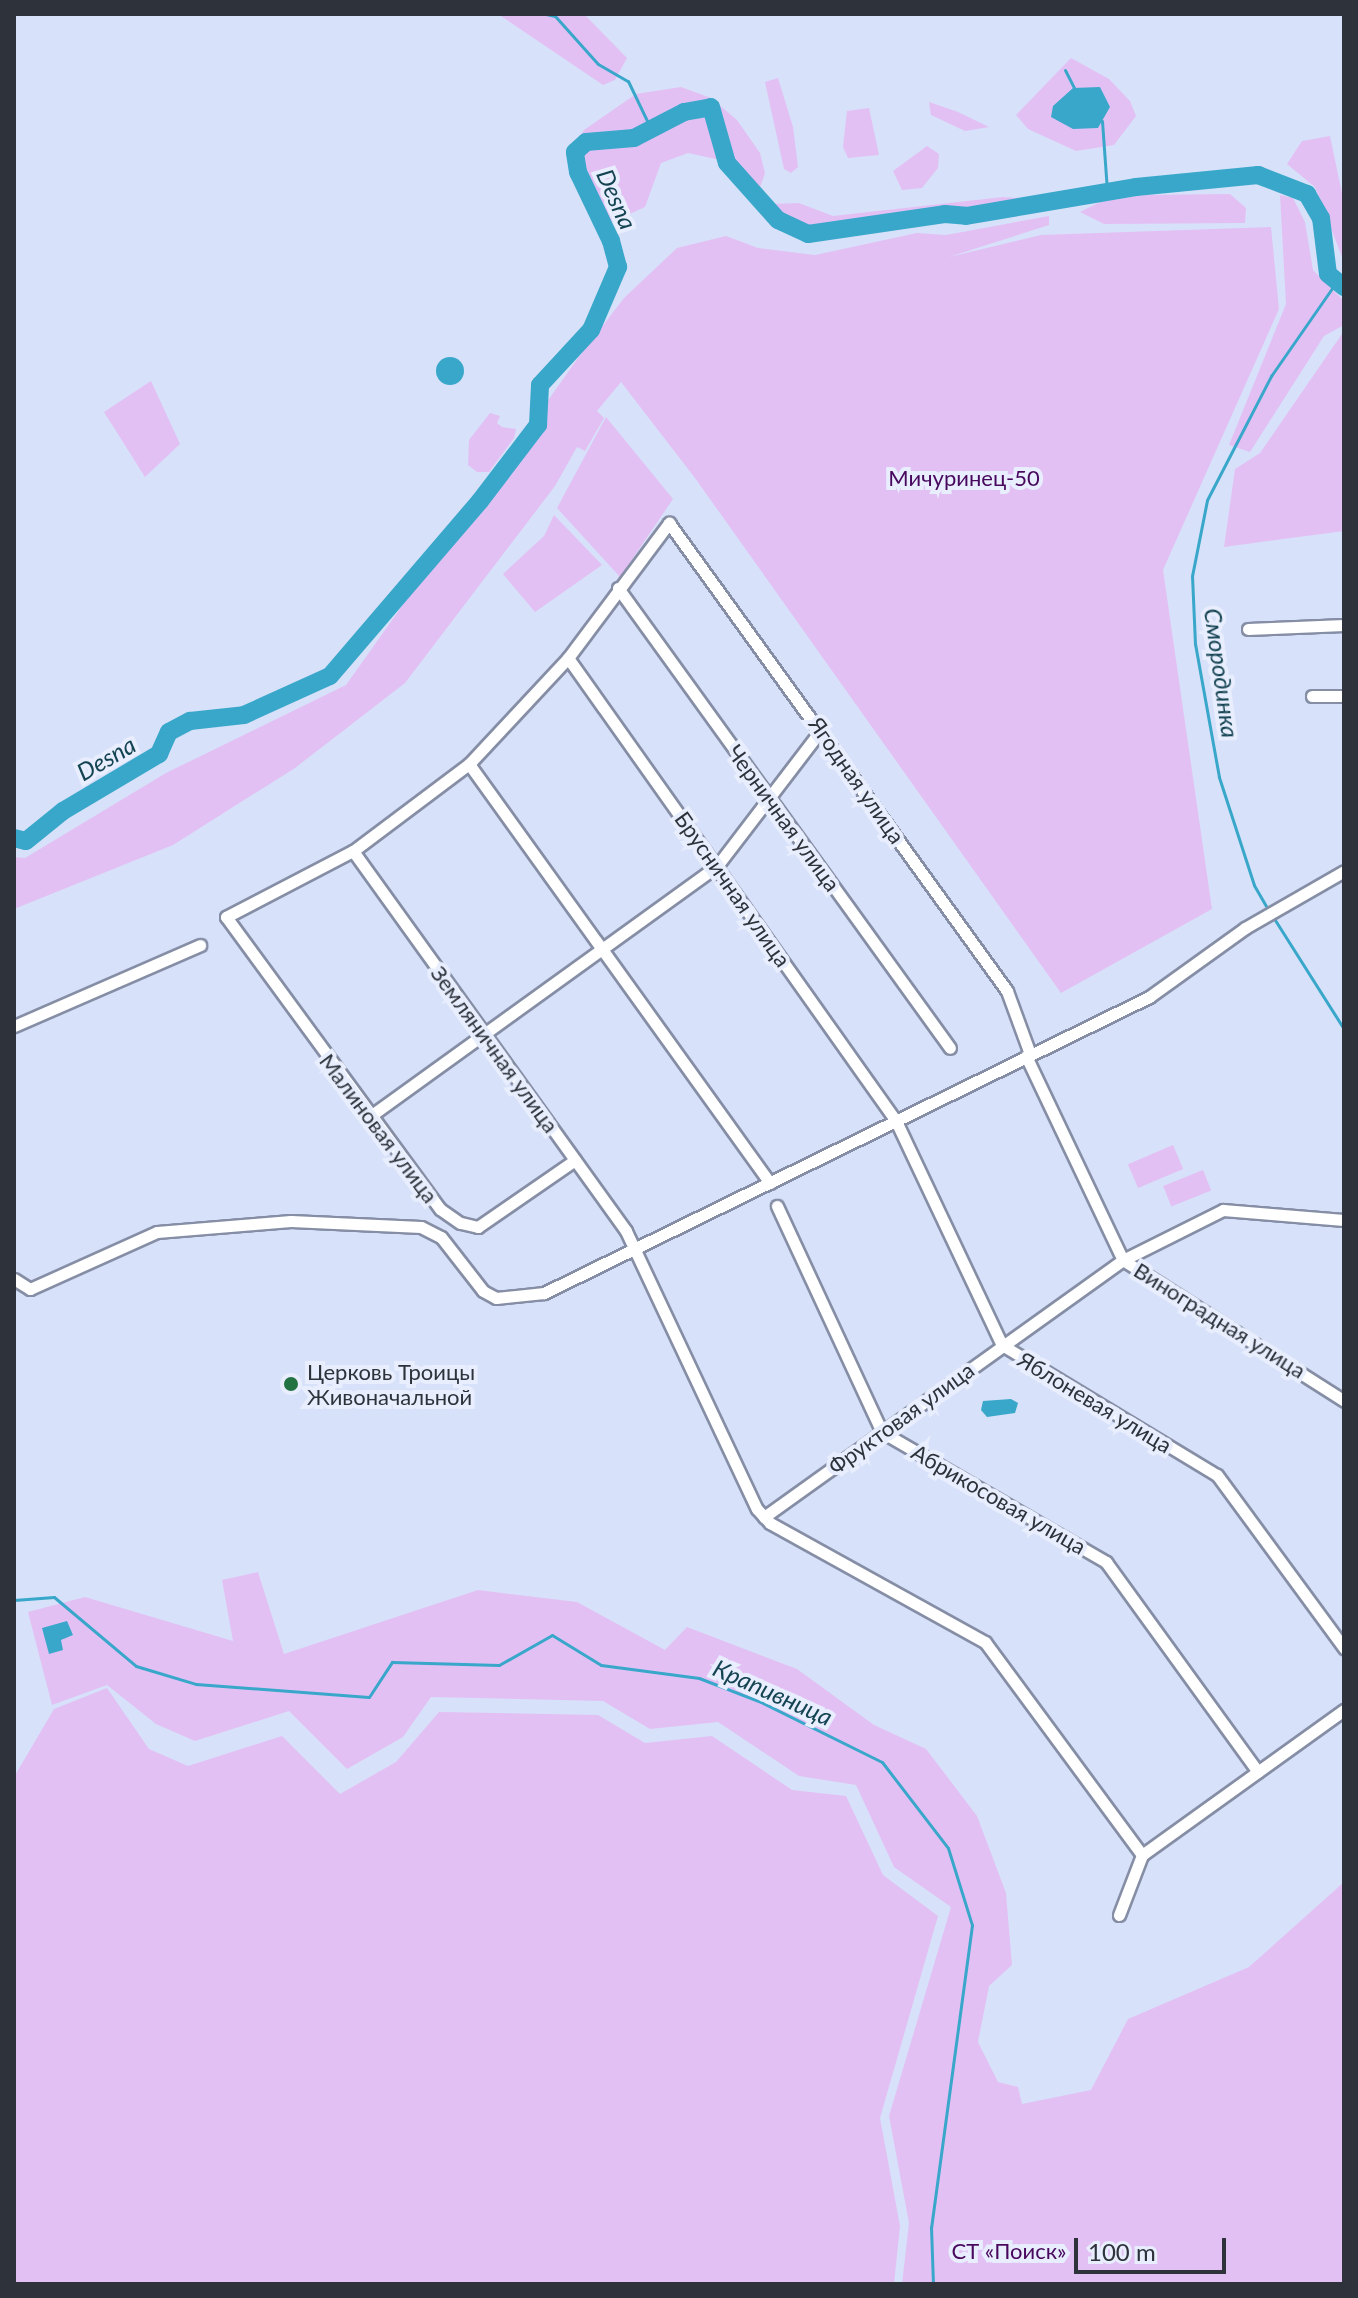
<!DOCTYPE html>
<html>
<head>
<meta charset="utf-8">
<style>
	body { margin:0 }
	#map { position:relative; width:1358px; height:2298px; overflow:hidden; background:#d7e1f9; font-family:Lato,sans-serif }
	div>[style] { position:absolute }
	.green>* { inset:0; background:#e3c0f4; transform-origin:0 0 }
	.water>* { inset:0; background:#39a7ca }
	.round { border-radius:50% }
	.stream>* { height:3px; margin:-1.5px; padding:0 1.5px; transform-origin:1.5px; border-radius:1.5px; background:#39a7ca }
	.river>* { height:18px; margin:-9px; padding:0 9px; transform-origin:9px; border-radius:9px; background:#39a7ca }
	.roads { filter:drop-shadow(2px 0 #858ea5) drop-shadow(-2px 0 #858ea5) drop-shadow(0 2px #858ea5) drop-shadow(0 -2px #858ea5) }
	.minor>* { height:11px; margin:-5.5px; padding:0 5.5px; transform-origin:5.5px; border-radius:5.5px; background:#fff }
	.dots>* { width:22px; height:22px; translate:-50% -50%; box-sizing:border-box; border:4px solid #e8eefd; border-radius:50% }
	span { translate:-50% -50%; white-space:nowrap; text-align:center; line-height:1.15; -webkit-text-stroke:8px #e8eefd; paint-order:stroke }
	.park-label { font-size:22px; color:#48085d }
	.street-label { font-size:22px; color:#2e323b }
	.poi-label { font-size:22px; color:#2e323b }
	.left { translate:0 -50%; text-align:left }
	.water-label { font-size:24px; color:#144352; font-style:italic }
	.frame { position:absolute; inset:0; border:16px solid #2e323b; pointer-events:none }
	.scale { position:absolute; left:1074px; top:2238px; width:152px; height:36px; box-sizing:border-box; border:4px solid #2e323b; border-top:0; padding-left:10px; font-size:24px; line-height:28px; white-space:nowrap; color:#2e323b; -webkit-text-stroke:6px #e8eefd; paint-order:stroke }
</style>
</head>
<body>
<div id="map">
	<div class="green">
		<i style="clip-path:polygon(498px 14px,584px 14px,627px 58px,615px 80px,603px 85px)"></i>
		<i style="clip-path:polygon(1071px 58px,1109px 79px,1130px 101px,1136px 116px,1114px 145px,1076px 151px,1028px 129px,1016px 115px)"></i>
		<i style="clip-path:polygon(778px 78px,793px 127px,798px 167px,791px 173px,784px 169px,765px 82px)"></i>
		<i style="clip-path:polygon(681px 87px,711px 98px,737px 120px,760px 153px,765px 173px,758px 193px,730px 162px,688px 153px,661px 163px,645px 207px,610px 223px,582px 171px,576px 143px,584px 130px,636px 94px)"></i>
		<i style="clip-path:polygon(929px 102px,958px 112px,989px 127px,965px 131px,931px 115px)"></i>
		<i style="clip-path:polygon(869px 108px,879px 155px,848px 158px,843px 147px,847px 111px)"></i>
		<i style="clip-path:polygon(1330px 136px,1344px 203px,1344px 262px,1315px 187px,1287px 164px,1302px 141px)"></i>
		<i style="clip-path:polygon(927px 146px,939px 154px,938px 168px,922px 188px,902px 190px,893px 171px)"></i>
		<i style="clip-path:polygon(1230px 194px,1246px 208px,1245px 223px,1104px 224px,1080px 212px,1100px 202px,1144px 195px)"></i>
		<i style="clip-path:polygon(1280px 195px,1293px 198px,1305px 222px,1313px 270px,1344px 301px,1344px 325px,1324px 336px,1250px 452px,1229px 445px,1286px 304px)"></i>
		<i style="clip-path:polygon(1003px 197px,1034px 199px,1041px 208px,944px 210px,808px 232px,782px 219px,772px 204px,799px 203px,833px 216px)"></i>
		<i style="clip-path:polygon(1049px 216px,1049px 225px,949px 257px,1041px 235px,1271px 227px,1279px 309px,1163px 570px,1212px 909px,1061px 993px,695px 478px,621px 382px,597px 411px,604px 418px,585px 451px,577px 447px,555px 486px,405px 683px,295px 768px,173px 845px,14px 909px,14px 857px,25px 858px,166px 773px,346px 685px,578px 358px,624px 298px,677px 248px,726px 236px,758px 248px,815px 255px,917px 233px,946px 235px)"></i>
		<i style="clip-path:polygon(1344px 331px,1344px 531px,1224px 547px,1235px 469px,1260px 453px)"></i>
		<i style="clip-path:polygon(151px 381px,180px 444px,145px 477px,104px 412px)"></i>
		<i style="clip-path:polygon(490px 413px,500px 416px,497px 423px,502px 427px,516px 429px,514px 438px,489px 472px,477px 472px,468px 465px,469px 440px)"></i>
		<i style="clip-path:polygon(606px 417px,673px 499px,620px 577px,557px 508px)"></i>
		<i style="clip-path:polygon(554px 515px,602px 565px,535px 612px,503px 574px,544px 536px)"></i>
		<i style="left:1173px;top:1145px;width:26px;height:49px;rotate:67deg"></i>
		<i style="left:1203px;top:1170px;width:22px;height:43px;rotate:68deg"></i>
		<i style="clip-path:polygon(258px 1572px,284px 1654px,478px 1590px,577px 1602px,665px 1650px,687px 1627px,797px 1669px,874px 1725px,926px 1749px,977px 1816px,1006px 1893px,1012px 1965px,989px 1986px,978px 2042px,998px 2082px,1018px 2087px,1022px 2104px,1091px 2090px,1128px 2019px,1249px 1967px,1344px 1882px,1344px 2284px,902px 2284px,909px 2223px,889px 2116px,951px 1907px,894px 1867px,856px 1785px,799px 1776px,718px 1722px,650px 1729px,603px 1701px,431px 1697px,403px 1737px,347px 1769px,289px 1711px,195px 1741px,156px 1724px,107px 1685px,52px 1705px,28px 1612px,85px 1597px,233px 1641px,222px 1580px)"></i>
		<i style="clip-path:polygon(107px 1688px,149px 1749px,188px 1766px,282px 1736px,340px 1794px,396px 1762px,439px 1712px,598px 1715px,645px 1743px,712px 1736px,792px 1790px,846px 1796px,883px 1875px,938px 1916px,880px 2118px,900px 2226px,894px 2284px,14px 2284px,14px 1777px,54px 1709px)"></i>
	</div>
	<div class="water">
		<i style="clip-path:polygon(1100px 87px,1110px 107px,1098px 128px,1073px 129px,1051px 117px,1053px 106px,1073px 88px)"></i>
		<i class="round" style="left:436px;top:357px;width:28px;height:28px"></i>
		<i style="clip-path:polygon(1011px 1399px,1018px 1403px,1015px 1413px,987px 1417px,981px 1410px,983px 1401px)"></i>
		<i style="clip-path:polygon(67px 1621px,73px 1635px,61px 1640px,63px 1650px,49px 1654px,42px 1628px)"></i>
	</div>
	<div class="stream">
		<i style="left:546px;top:14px;width:9px;rotate:13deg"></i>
		<i style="left:555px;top:16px;width:64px;rotate:48.1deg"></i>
		<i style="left:598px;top:64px;width:34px;rotate:30deg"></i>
		<i style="left:628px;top:81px;width:53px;rotate:64.4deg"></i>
		<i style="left:1065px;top:70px;width:20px;rotate:63deg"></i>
		<i style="left:1102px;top:121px;width:70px;rotate:85.9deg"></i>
		<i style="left:1266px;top:906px;width:24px;rotate:-120deg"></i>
		<i style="left:1254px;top:885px;width:114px;rotate:-108deg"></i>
		<i style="left:1219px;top:777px;width:135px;rotate:-100.2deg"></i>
		<i style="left:1195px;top:644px;width:68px;rotate:-92.5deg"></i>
		<i style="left:1192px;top:576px;width:77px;rotate:-78.8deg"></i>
		<i style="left:1207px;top:500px;width:140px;rotate:-62.7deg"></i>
		<i style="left:1271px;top:376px;width:116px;rotate:-55.2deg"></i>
		<i style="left:1275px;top:920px;width:129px;rotate:57.7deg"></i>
		<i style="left:14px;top:1600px;width:40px;rotate:-4.3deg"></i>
		<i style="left:54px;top:1597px;width:107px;rotate:40.1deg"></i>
		<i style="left:136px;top:1666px;width:63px;rotate:16.7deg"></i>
		<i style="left:196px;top:1684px;width:173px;rotate:4.3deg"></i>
		<i style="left:369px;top:1697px;width:42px;rotate:-56.7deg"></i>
		<i style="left:392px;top:1662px;width:107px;rotate:1.6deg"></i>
		<i style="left:499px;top:1665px;width:61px;rotate:-29.5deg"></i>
		<i style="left:552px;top:1635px;width:57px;rotate:31.5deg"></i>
		<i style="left:601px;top:1665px;width:99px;rotate:7.6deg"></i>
		<i style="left:699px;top:1678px;width:66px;rotate:21.2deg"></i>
		<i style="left:761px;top:1702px;width:135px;rotate:26.4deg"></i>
		<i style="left:882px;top:1762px;width:108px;rotate:52.5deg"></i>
		<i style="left:948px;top:1848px;width:81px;rotate:72.7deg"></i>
		<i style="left:972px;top:1925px;width:305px;rotate:97.7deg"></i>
		<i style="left:931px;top:2227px;width:57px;rotate:88deg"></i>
	</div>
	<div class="river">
		<i style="left:14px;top:838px;width:12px;rotate:14deg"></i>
		<i style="left:26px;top:841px;width:48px;rotate:-39deg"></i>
		<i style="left:63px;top:811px;width:112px;rotate:-30.7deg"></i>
		<i style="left:159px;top:754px;width:24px;rotate:-66deg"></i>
		<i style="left:169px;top:732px;width:24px;rotate:-28deg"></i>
		<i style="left:190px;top:721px;width:54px;rotate:-6.3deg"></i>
		<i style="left:244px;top:715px;width:94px;rotate:-24.4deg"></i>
		<i style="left:330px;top:676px;width:230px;rotate:-49.4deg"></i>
		<i style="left:480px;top:501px;width:96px;rotate:-52.7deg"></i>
		<i style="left:538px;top:425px;width:40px;rotate:-87.1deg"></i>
		<i style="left:540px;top:385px;width:75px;rotate:-47.2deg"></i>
		<i style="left:591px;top:330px;width:69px;rotate:-66.8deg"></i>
		<i style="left:618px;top:267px;width:27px;rotate:-105deg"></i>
		<i style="left:611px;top:241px;width:76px;rotate:-115.6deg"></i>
		<i style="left:578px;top:172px;width:20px;rotate:-99deg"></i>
		<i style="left:575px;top:152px;width:15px;rotate:-42deg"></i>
		<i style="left:586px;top:142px;width:48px;rotate:-4.8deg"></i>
		<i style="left:634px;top:138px;width:56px;rotate:-27.5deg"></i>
		<i style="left:684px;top:112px;width:27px;rotate:-10deg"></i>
		<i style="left:711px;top:107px;width:58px;rotate:74.1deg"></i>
		<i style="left:727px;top:163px;width:76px;rotate:48.2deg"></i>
		<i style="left:778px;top:220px;width:33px;rotate:25deg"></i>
		<i style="left:808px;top:234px;width:138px;rotate:-8.3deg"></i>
		<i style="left:945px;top:214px;width:21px;rotate:5deg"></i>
		<i style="left:966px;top:216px;width:172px;rotate:-9.7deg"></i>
		<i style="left:1136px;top:187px;width:123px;rotate:-5.6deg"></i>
		<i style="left:1258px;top:175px;width:53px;rotate:21.2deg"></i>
		<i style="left:1307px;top:194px;width:28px;rotate:60deg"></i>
		<i style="left:1321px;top:218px;width:56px;rotate:82.9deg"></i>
		<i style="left:1328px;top:274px;width:21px;rotate:39deg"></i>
	</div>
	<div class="roads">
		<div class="minor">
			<i style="left:618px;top:588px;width:567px;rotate:54.18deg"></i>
			<i style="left:1248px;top:629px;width:96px;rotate:-2.4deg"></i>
			<i style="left:568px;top:658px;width:567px;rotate:54.69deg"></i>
			<i style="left:896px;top:1121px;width:248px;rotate:64.7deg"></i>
			<i style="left:1002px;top:1345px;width:251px;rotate:31.2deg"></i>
			<i style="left:1217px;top:1475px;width:215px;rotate:53.7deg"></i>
			<i style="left:1312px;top:696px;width:32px"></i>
			<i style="left:469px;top:764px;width:516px;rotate:54.31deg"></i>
			<i style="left:353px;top:851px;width:468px;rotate:54.3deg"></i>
			<i style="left:626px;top:1231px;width:307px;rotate:64.8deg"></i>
			<i style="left:757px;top:1509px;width:19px;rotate:47deg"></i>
			<i style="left:770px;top:1523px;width:246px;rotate:29deg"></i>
			<i style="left:985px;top:1642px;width:265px;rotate:53.6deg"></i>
			<i style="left:14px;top:1026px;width:203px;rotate:-23.5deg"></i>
			<i style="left:1026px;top:1056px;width:226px;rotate:64.6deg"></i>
			<i style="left:1123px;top:1260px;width:262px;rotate:32.5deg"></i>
			<i style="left:369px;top:1117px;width:429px;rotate:-35.8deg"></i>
			<i style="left:717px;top:866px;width:171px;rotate:-52.6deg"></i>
			<i style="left:575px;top:1160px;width:118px;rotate:145.4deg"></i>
			<i style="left:478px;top:1227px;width:18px;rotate:-167deg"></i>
			<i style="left:460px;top:1223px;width:24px;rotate:-145deg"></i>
			<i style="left:440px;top:1209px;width:362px;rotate:-126.2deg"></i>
			<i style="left:226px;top:917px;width:143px;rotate:-27.5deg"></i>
			<i style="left:353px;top:851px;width:145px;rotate:-36.9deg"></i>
			<i style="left:469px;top:764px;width:145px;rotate:-47deg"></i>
			<i style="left:568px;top:658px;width:169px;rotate:-53.2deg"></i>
			<i style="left:669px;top:523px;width:577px;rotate:54.16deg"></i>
			<i style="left:1007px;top:991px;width:67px;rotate:69.9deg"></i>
			<i style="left:777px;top:1206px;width:249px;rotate:65.1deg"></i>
			<i style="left:882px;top:1432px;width:259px;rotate:30.1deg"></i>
			<i style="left:1106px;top:1562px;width:259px;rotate:54.1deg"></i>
			<i style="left:14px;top:1279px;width:19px;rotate:32deg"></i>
			<i style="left:30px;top:1289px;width:139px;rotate:-24.2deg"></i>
			<i style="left:157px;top:1232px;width:134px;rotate:-4.7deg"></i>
			<i style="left:291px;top:1221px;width:130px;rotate:2.6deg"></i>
			<i style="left:421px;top:1227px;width:22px;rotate:27deg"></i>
			<i style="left:441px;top:1237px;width:68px;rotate:52.1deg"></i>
			<i style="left:483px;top:1291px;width:15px;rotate:28deg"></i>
			<i style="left:496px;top:1298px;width:48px;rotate:-5.9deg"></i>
			<i style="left:544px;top:1293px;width:674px;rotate:-26.07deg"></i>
			<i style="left:1149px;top:997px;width:118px;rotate:-35.7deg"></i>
			<i style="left:1245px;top:928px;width:114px;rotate:-29.9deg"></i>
			<i style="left:764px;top:1517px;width:442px;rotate:-35.6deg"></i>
			<i style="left:1123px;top:1260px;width:112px;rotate:-26.6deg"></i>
			<i style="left:1223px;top:1210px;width:121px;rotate:4.7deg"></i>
			<i style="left:1119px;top:1915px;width:64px;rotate:-69deg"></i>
			<i style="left:1142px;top:1855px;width:249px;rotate:-35.7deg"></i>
		</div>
	</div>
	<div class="dots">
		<i style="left:291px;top:1384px;background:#227242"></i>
	</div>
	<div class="park-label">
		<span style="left:964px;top:478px">Мичуринец-50</span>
		<span style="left:1009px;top:2251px">СТ «Поиск»</span>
	</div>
	<div class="street-label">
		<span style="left:857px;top:780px;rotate:55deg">Ягодная улица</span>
		<span style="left:784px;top:818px;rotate:54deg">Черничная улица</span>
		<span style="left:733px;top:889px;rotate:55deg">Брусничная улица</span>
		<span style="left:495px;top:1049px;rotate:54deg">Земляничная улица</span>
		<span style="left:379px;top:1128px;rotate:53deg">Малиновая улица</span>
		<span style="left:1220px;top:1320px;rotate:32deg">Виноградная улица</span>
		<span style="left:1095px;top:1402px;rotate:31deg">Яблоневая улица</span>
		<span style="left:901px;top:1418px;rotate:-36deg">Фруктовая улица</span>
		<span style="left:999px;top:1499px;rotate:30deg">Абрикосовая улица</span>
	</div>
	<div class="poi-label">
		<span class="left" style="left:307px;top:1384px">Церковь Троицы<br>Живоначальной</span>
	</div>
	<div class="water-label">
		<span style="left:617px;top:199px;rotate:66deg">Desna</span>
		<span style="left:1222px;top:673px;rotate:82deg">Смородинка</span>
		<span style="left:106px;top:758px;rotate:-30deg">Desna</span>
		<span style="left:773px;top:1692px;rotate:24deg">Крапивница</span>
	</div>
	<div class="frame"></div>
	<div class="scale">100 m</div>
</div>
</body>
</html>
